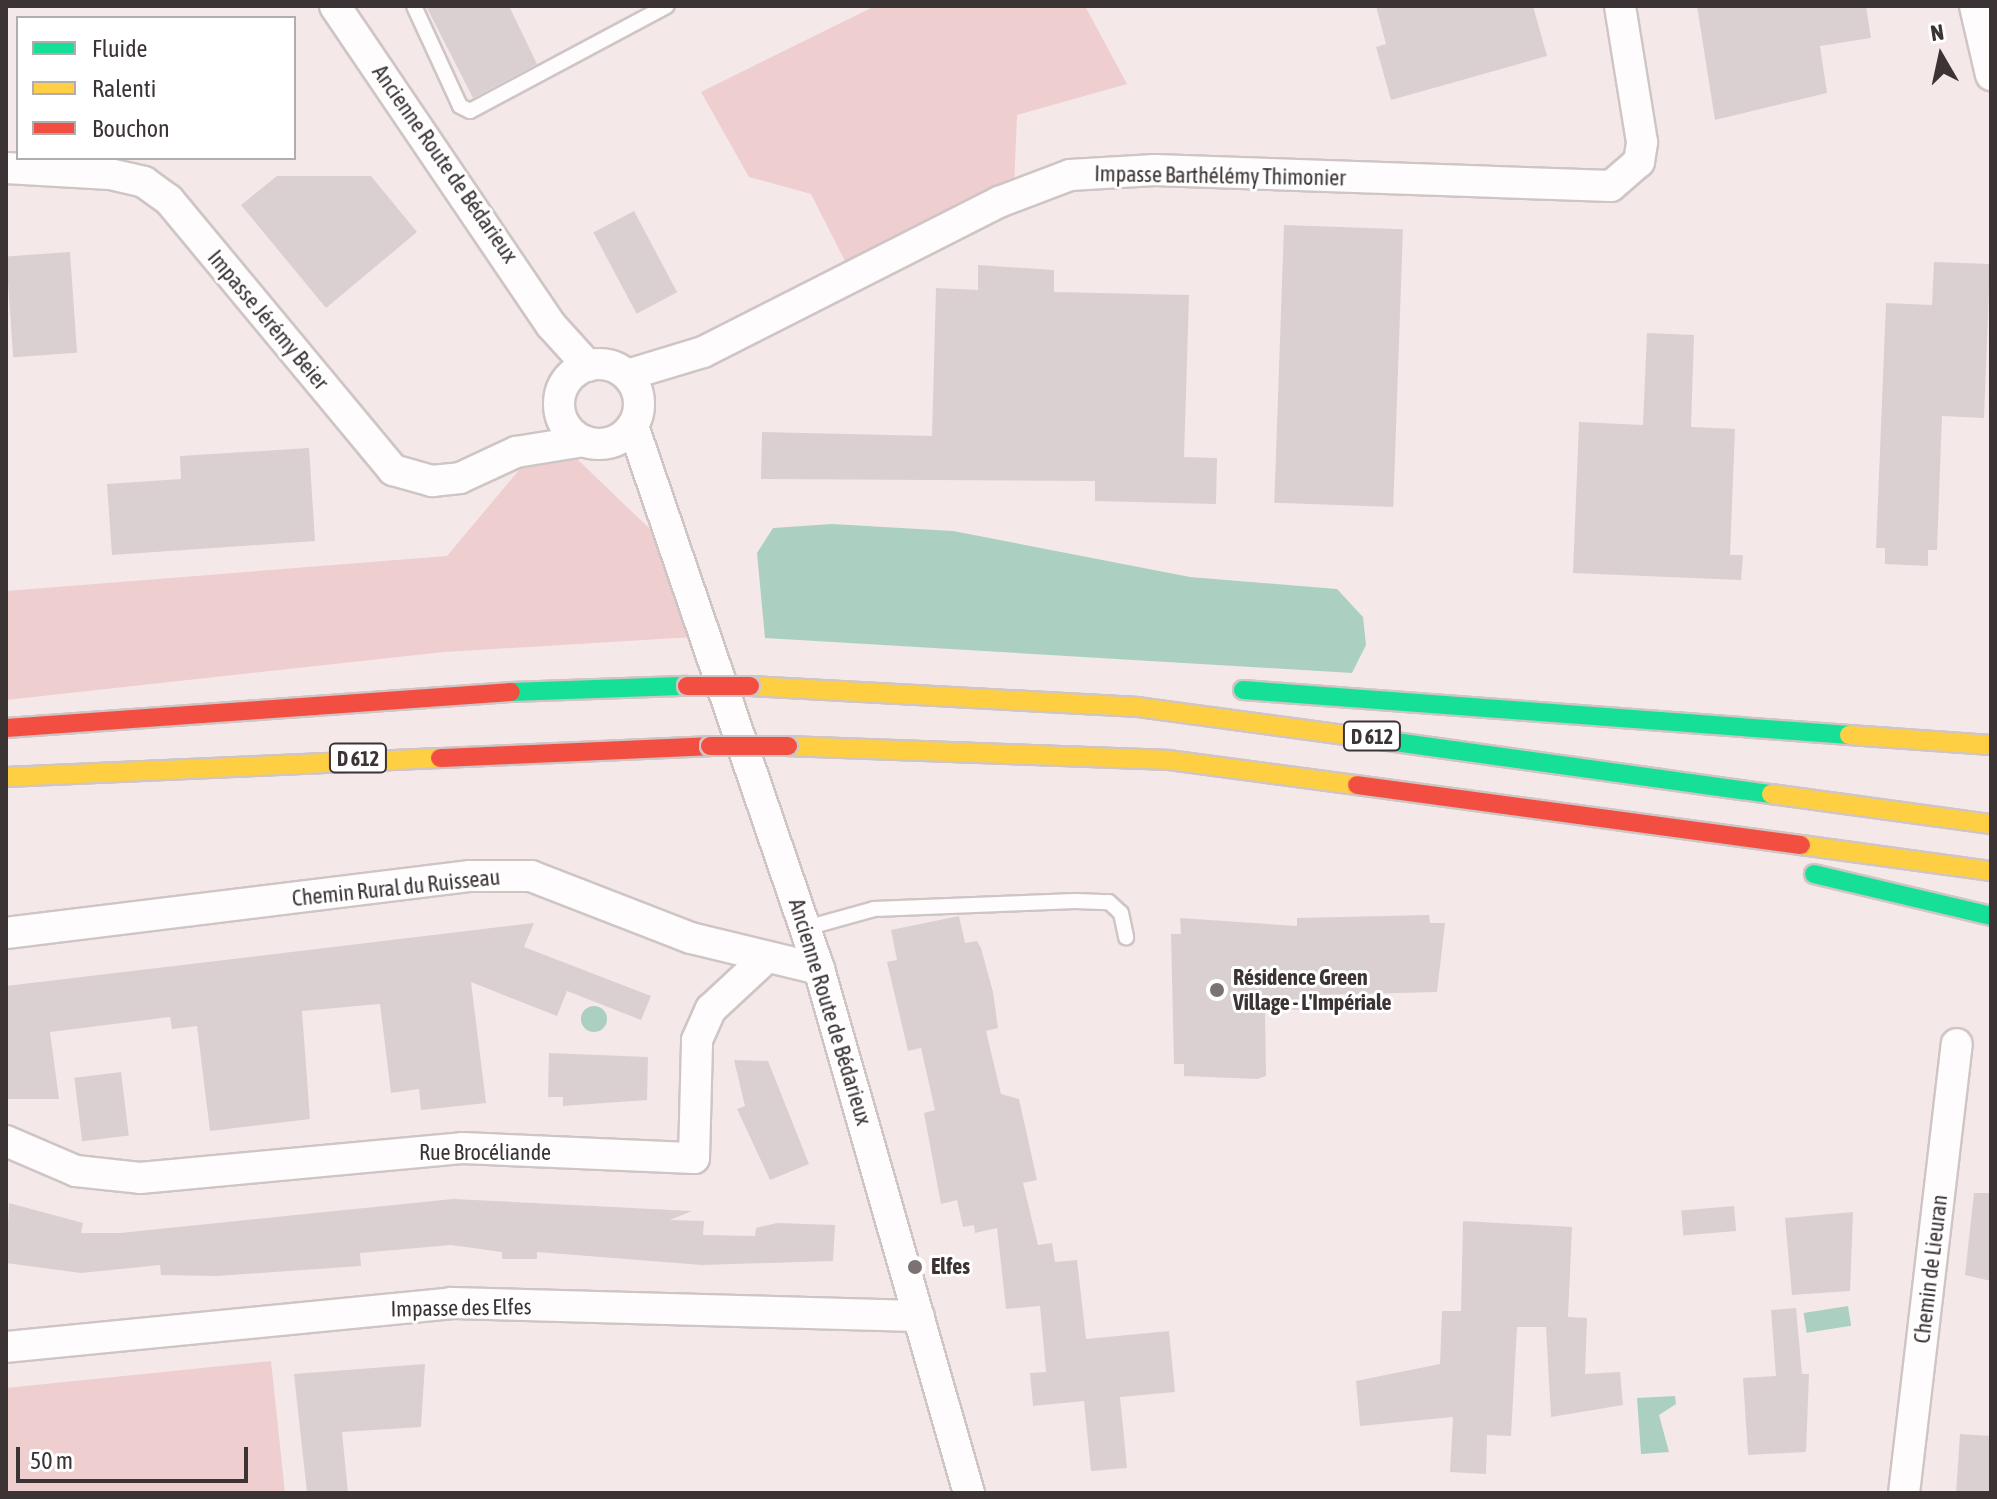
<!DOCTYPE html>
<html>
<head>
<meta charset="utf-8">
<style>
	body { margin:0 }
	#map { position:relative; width:1997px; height:1499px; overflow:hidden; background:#f5e8e9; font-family:"Asap Condensed",sans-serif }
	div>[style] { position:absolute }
	.green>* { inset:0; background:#efced0 }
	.water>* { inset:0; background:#abd0c1; transform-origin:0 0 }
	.round { border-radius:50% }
	.building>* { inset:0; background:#dbd0d1; transform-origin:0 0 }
	.roads { filter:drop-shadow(2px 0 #cfc5c5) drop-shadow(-2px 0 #cfc5c5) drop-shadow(0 2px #cfc5c5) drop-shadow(0 -2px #cfc5c5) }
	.lane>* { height:14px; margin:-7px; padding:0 7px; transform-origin:7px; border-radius:7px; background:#fefcfc }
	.street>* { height:30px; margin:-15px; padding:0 15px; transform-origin:15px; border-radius:15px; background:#fefcfc }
	.street>.ring { margin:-15px; padding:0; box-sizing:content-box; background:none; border:30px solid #fefcfc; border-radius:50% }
	.fast>* { height:18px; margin:-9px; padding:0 9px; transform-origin:9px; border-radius:9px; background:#16e098 }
	.slow>* { height:18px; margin:-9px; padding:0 9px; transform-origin:9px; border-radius:9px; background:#ffcf43 }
	.jam>* { height:18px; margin:-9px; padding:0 9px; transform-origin:9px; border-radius:9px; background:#f24e42 }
	.bridges { filter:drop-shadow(2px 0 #cfc5c5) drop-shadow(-2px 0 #cfc5c5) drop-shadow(0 2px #cfc5c5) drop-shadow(0 -2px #cfc5c5) }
	.jam-bridge>* { height:18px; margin:-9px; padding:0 9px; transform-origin:9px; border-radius:9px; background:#f24e42 }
	.dots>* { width:22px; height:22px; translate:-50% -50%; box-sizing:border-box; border:4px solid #fff; border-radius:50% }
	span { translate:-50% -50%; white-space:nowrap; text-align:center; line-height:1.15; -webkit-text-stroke:6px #fff; paint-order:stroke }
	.shield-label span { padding:2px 6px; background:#fff; border:2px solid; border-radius:6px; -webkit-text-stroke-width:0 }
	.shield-label { font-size:20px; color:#3c3334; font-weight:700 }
	.street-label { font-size:22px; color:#3c3334 }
	.poi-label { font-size:22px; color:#3c3334; font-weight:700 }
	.left { translate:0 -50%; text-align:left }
	.frame { position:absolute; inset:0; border:8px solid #3c3334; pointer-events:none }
	.legend { position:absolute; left:16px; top:16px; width:280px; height:144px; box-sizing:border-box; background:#fff; border:2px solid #b1adae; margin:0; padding:10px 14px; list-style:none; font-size:24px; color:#3c3334 }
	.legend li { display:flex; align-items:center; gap:16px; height:40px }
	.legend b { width:40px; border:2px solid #b1adae }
	.north { position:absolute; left:1901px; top:16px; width:80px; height:80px; -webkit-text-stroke:6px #fff; paint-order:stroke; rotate:351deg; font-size:22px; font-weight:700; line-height:32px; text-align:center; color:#3c3334 }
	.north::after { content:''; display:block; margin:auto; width:28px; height:36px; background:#3c3334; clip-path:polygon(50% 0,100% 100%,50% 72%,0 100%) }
	.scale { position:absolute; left:16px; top:1447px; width:232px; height:36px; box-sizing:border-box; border:4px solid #3c3334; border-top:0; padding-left:10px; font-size:24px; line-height:28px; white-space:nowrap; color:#3c3334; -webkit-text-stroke:6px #fff; paint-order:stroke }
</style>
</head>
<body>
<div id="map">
	<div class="green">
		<i style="clip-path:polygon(875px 6px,1085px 6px,1127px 84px,1017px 115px,1014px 188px,848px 267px,811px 194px,749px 177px,701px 92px)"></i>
		<i style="clip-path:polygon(550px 433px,650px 529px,693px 637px,444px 652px,6px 700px,6px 591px,447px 556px)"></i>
		<i style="clip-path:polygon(271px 1361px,285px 1493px,6px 1493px,6px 1388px)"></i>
	</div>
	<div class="water">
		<i style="clip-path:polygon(832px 524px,953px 531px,1190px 577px,1337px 589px,1363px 617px,1366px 645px,1352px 673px,765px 638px,757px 553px,773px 528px)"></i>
		<i class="round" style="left:581px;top:1006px;width:26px;height:26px"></i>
		<i style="left:1848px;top:1306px;width:20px;height:45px;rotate:81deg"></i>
		<i style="clip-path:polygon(1675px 1396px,1676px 1404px,1659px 1415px,1669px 1452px,1641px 1454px,1637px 1398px)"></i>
	</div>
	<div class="building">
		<i style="clip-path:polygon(426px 6px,509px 6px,537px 64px,473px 98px)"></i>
		<i style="clip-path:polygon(1376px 6px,1533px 6px,1547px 56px,1391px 100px,1376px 47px,1386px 44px)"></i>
		<i style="clip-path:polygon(1697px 6px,1866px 6px,1871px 38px,1820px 46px,1827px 93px,1715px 120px)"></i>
		<i style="clip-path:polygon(277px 176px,371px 176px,417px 232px,326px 308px,241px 205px)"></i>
		<i style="left:634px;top:211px;width:92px;height:46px;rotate:62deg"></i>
		<i style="left:1284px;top:225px;width:119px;height:278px;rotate:2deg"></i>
		<i style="left:70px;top:252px;width:101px;height:64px;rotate:86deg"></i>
		<i style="clip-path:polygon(1934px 262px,1990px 264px,1984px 418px,1942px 416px,1937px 550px,1928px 550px,1928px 566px,1885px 564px,1885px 548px,1876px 548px,1886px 303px,1932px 305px)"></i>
		<i style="clip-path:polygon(978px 265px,1054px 270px,1054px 292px,1189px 295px,1184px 457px,1217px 458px,1216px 504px,1095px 501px,1095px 481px,761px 479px,762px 432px,932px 436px,936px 288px,978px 290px)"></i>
		<i style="clip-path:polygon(1647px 333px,1694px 335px,1691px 427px,1735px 429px,1730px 555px,1743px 555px,1741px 580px,1573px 573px,1579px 422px,1643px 425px)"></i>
		<i style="clip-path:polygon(309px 448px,315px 541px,112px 555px,107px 484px,181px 479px,180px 456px)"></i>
		<i style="clip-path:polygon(1429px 915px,1430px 923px,1445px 923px,1437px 992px,1318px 995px,1318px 1009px,1265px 1011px,1266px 1076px,1257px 1079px,1184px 1076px,1184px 1064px,1174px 1064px,1171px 934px,1181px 934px,1180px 918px,1297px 926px,1297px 918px)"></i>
		<i style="clip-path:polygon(959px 916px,965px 943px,977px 941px,981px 948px,993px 992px,998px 1028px,986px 1031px,1001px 1094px,1019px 1099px,1037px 1180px,1023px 1183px,1038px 1245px,1052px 1243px,1055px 1262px,1077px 1260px,1086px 1339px,1169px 1331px,1175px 1392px,1120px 1397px,1127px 1468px,1091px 1471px,1084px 1401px,1033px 1406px,1030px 1373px,1046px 1372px,1040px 1306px,1006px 1309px,997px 1228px,975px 1233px,974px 1225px,963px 1227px,957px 1200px,941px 1204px,924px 1113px,935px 1110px,921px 1048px,908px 1051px,887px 962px,897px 960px,891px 930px)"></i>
		<i style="clip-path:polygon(534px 923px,524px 947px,651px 996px,641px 1020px,567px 991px,557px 1016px,471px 982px,486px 1103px,421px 1110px,419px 1089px,391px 1093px,380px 1004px,302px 1011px,310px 1119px,210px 1131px,197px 1026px,172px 1029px,170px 1017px,50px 1032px,59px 1099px,6px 1099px,6px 986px)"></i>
		<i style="clip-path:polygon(549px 1053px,648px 1057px,647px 1100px,563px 1106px,563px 1097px,548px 1097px)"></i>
		<i style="clip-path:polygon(734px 1060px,768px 1061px,809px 1164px,770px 1180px,737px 1109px,745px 1106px)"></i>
		<i style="left:121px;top:1072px;width:64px;height:47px;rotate:83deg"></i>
		<i style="clip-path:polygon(1974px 1193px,1991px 1193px,1991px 1281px,1965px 1275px)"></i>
		<i style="clip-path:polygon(453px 1199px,692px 1211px,670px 1220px,704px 1221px,703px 1235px,755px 1236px,756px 1228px,777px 1223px,835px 1225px,833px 1261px,702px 1265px,537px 1252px,537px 1259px,502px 1259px,502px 1252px,451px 1245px,360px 1253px,361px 1266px,216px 1276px,161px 1275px,160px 1265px,81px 1273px,6px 1263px,9px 1203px,83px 1223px,81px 1233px,120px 1233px)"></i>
		<i style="left:1734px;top:1206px;width:25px;height:53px;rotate:85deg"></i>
		<i style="clip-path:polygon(1853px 1212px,1850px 1291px,1792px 1295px,1785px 1218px)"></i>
		<i style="clip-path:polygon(1463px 1221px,1572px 1227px,1568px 1317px,1587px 1318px,1585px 1374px,1620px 1372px,1623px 1405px,1551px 1417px,1546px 1327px,1517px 1327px,1511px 1436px,1487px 1435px,1486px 1474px,1450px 1472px,1453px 1417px,1360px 1426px,1356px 1381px,1440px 1364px,1442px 1311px,1461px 1311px)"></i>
		<i style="clip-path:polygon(1796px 1308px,1802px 1374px,1809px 1374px,1806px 1452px,1748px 1455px,1743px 1378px,1776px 1376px,1771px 1310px)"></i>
		<i style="clip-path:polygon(425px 1364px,421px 1427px,342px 1432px,348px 1493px,307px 1493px,294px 1374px)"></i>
		<i style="clip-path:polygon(1960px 1434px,1991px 1436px,1991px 1493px,1956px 1493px)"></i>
	</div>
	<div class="roads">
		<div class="lane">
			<i style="left:414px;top:6px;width:110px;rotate:65.3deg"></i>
			<i style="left:460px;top:106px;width:11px;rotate:27deg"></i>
			<i style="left:470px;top:111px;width:223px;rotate:-28.1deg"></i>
			<i style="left:806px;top:928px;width:71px;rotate:-15.6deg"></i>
			<i style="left:874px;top:909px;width:201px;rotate:-2.3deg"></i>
			<i style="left:1075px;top:901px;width:34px;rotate:2deg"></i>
			<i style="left:1109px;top:902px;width:16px;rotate:43deg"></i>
			<i style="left:1121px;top:913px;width:25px;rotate:78deg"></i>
		</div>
		<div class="street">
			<i style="left:335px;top:6px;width:385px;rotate:55.9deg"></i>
			<i style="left:551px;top:325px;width:55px;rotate:47.9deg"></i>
			<i style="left:1975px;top:6px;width:71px;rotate:76.9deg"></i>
			<i style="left:6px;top:168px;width:104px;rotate:3.3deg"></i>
			<i style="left:110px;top:174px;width:35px;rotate:13deg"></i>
			<i style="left:144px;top:182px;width:31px;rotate:36deg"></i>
			<i style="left:169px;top:200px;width:351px;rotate:50.3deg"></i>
			<i style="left:393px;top:470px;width:41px;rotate:15.8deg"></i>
			<i style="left:432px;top:481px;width:28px;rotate:-6deg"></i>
			<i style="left:460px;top:478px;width:62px;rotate:-24.9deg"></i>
			<i style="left:516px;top:452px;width:69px;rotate:-9.2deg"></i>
			<i class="ring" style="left:559px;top:364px;width:50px;height:50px"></i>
			<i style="left:627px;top:375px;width:79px;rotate:-16.8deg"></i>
			<i style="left:703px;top:352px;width:332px;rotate:-26.9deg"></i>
			<i style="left:999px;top:202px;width:76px;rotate:-20.8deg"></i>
			<i style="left:1070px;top:175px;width:85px;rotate:-3.4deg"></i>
			<i style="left:1155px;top:170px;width:456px;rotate:2deg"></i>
			<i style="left:1611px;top:186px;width:37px;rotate:-41deg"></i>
			<i style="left:1639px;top:162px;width:20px;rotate:-81deg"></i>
			<i style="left:1642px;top:142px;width:138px;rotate:-99.2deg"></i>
			<i style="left:633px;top:426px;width:574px;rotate:71.09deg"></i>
			<i style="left:819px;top:969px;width:545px;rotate:74.03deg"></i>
			<i style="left:6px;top:933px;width:468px;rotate:-7deg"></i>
			<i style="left:471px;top:876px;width:60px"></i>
			<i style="left:531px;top:876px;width:172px;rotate:21.2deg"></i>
			<i style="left:691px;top:938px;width:132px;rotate:13.6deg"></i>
			<i style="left:6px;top:1141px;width:76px;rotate:23.2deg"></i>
			<i style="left:76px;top:1171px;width:64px;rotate:6.2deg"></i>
			<i style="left:140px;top:1178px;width:323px;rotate:-5.3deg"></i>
			<i style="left:462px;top:1148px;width:232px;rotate:2.5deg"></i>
			<i style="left:694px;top:1158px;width:118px;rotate:-88.5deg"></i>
			<i style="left:697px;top:1040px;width:34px;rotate:-66deg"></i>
			<i style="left:711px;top:1009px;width:76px;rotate:-42.9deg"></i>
			<i style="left:6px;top:1347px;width:447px;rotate:-5.6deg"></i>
			<i style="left:451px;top:1303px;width:468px;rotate:1.6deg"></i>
			<i style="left:1904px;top:1493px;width:452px;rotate:-83.3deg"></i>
		</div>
		<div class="fast">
			<i style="left:1243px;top:690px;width:608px;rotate:4.25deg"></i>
			<i style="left:511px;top:692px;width:176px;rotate:-2deg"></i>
			<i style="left:1359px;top:737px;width:416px;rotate:7.9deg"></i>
			<i style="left:1814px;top:874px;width:182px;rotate:13.3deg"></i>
		</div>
		<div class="slow">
			<i style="left:750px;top:686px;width:389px;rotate:3.1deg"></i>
			<i style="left:1138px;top:707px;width:223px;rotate:7.7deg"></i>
			<i style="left:1849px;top:735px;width:142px;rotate:4deg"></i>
			<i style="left:788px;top:746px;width:381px;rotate:2.1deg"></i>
			<i style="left:1169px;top:760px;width:190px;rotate:7.6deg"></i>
			<i style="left:6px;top:777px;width:434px;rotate:-2.5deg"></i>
			<i style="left:1771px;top:794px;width:222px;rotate:7.8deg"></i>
			<i style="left:1801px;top:845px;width:192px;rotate:7.8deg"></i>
		</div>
		<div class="jam">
			<i style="left:6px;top:728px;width:506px;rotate:-4.08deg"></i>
			<i style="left:440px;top:758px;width:270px;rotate:-2.5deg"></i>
			<i style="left:1357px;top:785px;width:448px;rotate:7.7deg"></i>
		</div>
	</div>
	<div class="bridges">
		<div class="jam-bridge">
			<i style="left:687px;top:686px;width:63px"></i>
			<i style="left:710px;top:746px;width:78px"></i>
		</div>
	</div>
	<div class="dots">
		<i style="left:1217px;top:990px;background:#7d7273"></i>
		<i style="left:915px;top:1267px;background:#7d7273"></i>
	</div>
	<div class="shield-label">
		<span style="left:1372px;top:736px">D 612</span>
		<span style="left:358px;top:758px">D 612</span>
	</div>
	<div class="street-label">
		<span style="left:445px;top:164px;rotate:55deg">Ancienne Route de Bédarieux</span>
		<span style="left:1220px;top:176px;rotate:1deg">Impasse Barthélémy Thimonier</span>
		<span style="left:268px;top:320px;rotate:50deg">Impasse Jérémy Beier</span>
		<span style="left:396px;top:888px;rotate:-6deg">Chemin Rural du Ruisseau</span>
		<span style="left:830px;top:1012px;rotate:73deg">Ancienne Route de Bédarieux</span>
		<span style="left:485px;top:1153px">Rue Brocéliande</span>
		<span style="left:1931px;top:1269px;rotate:-83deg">Chemin de Lieuran</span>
		<span style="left:461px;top:1308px;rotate:-1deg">Impasse des Elfes</span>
	</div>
	<div class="poi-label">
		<span class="left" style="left:1233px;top:990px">Résidence Green<br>Village - L'Impériale</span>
		<span class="left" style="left:931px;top:1267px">Elfes</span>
	</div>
	<div class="frame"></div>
	<ul class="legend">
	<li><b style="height:10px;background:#16e098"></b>Fluide</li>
	<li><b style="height:10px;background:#ffcf43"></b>Ralenti</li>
	<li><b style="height:10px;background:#f24e42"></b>Bouchon</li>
	</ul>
	<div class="north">N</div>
	<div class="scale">50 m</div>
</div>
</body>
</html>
